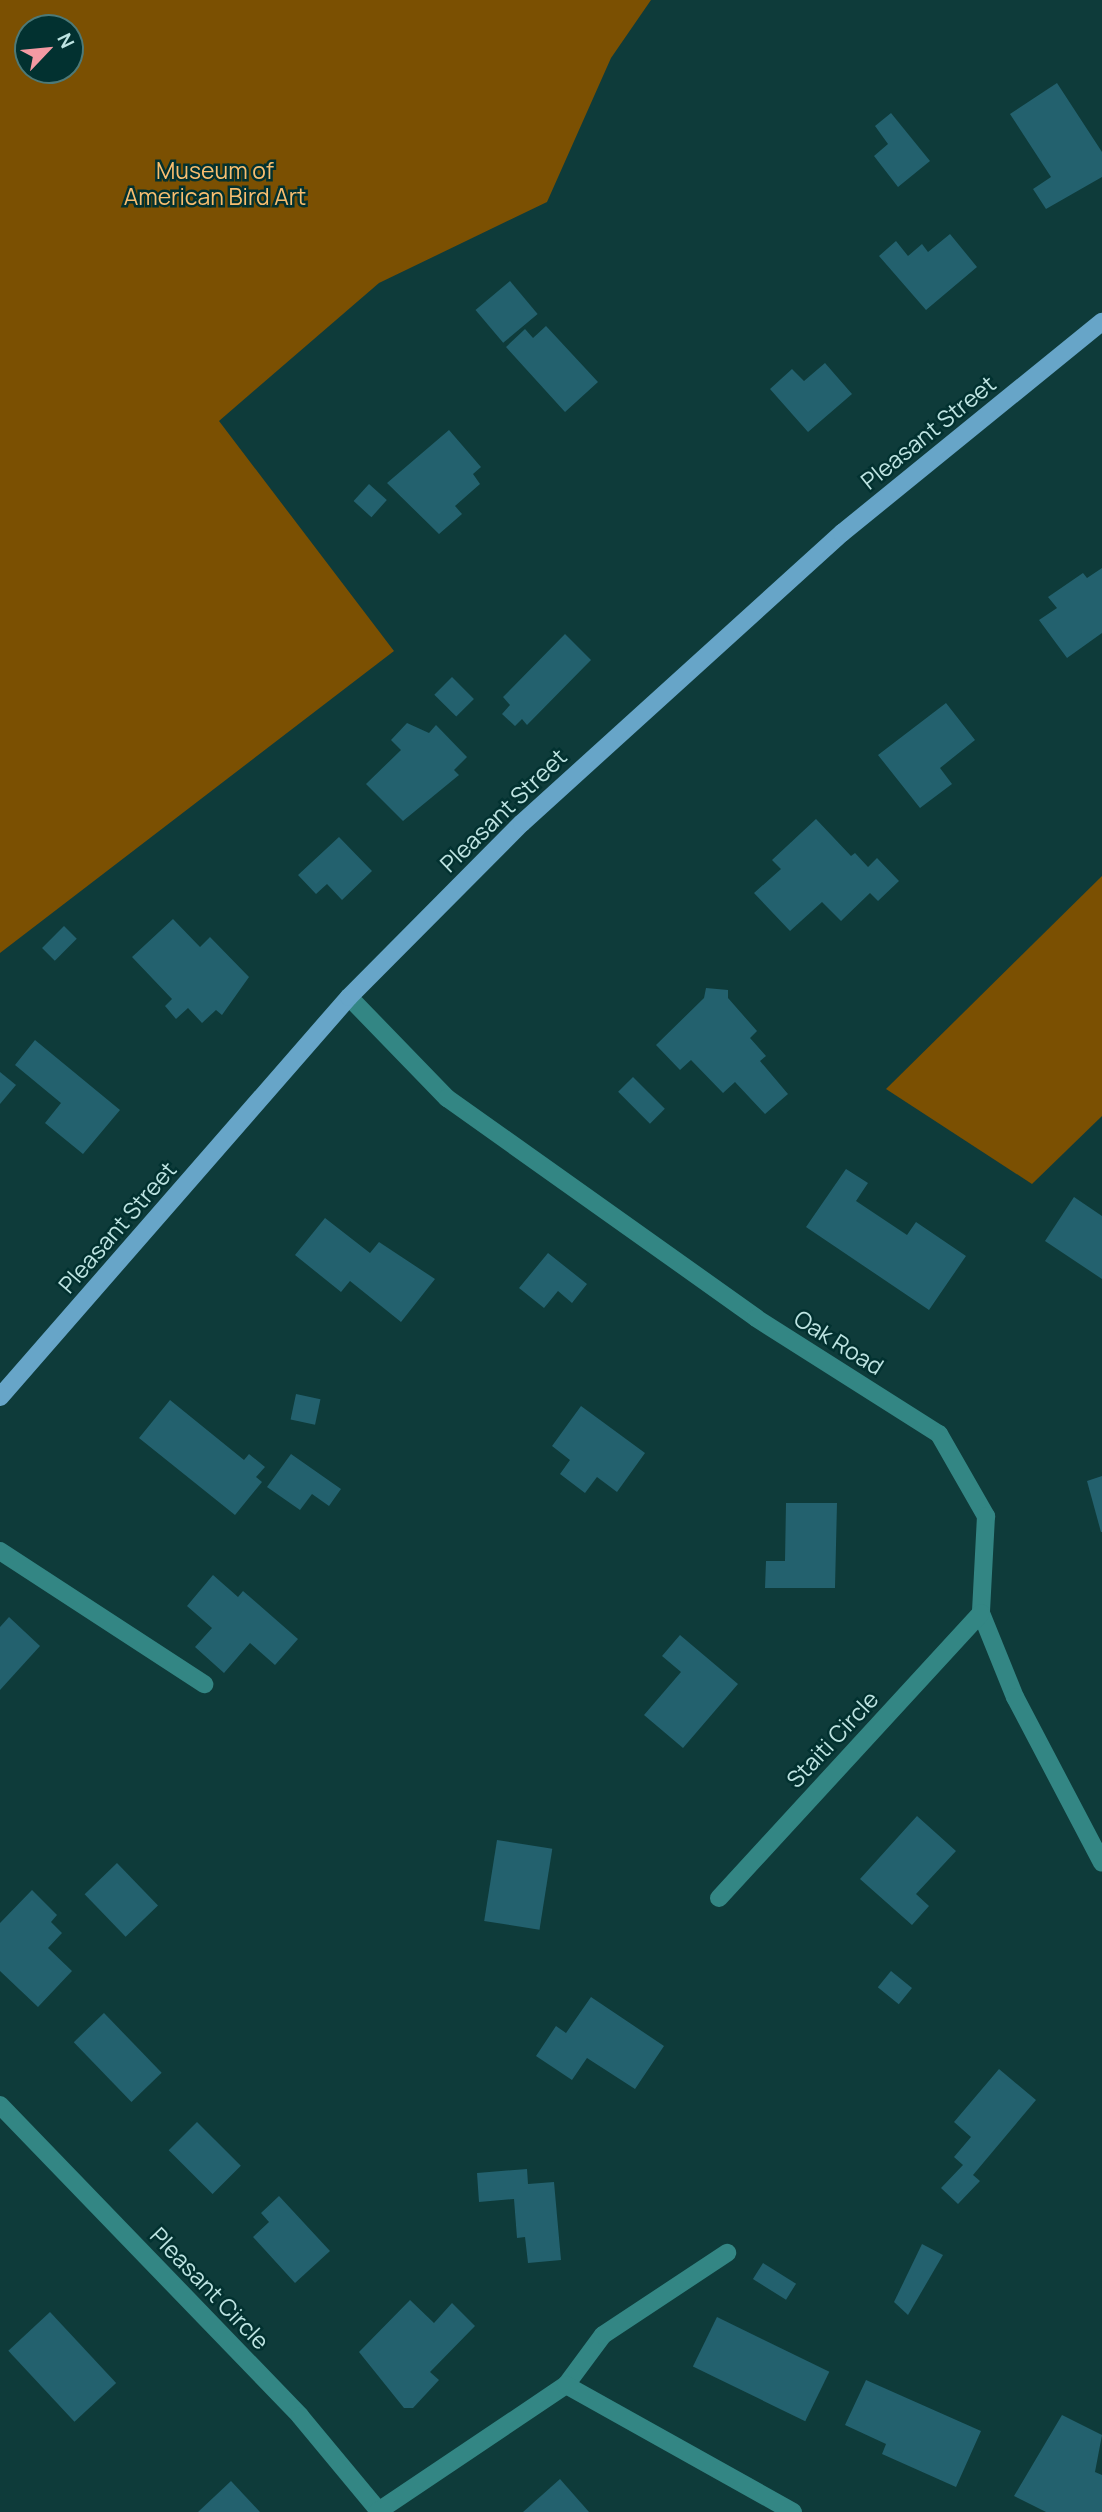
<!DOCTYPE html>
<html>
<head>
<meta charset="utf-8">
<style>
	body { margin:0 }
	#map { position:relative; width:1102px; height:2512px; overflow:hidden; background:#0e3b3a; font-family:Manrope,sans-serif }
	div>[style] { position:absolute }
	.forest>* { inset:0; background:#7b5002 }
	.building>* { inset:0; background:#23616e; transform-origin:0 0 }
	.minor>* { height:18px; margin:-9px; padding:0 9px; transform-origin:9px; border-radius:9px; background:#338684 }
	.major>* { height:18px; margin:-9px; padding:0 9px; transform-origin:9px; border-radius:9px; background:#67a5c8 }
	span { translate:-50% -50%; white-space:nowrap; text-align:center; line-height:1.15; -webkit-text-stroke:5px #023130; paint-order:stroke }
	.park-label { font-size:23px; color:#f8be70 }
	.street-label { font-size:23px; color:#bee4e2 }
	.north { position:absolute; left:14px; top:14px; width:70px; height:70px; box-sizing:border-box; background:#023130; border:2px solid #4d7977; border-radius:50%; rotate:64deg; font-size:19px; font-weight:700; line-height:28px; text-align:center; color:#bee4e2 }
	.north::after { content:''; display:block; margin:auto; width:24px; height:32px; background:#f49aa3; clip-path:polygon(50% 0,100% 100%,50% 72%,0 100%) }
</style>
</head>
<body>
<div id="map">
	<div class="forest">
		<i style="clip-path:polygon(evenodd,0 0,651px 0,611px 58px,547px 202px,379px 283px,219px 421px,394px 651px,0 953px,0 0,70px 28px,70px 70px,28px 70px,28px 28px,70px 28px)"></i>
		<i style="clip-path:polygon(1102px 876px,1102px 1116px,1032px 1184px,886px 1089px)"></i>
	</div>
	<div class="building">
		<i style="clip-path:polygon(1057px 83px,1102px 152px,1102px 177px,1046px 209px,1033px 189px,1051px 177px,1010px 114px)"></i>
		<i style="clip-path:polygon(891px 113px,930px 161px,898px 187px,874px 156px,888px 144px,875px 126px)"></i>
		<i style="clip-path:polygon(950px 234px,977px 267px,926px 310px,879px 256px,896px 241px,908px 256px,922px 244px,928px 252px)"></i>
		<i style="left:510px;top:281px;width:43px;height:45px;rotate:50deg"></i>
		<i style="clip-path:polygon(546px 326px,598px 382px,565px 412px,506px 347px,525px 329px,533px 338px)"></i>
		<i style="clip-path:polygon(825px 363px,852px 394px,808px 432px,770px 389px,792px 369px,804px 381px)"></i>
		<i style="clip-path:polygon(449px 430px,481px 467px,473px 474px,480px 484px,455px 506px,462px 514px,439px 534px,387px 483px)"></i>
		<i style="left:369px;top:484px;width:24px;height:23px;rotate:42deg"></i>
		<i style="clip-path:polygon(1102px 568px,1102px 633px,1067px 658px,1039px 620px,1057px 608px,1048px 597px,1083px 573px,1087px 578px)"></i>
		<i style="clip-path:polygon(565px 634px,591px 660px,527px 725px,522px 719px,515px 726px,502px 714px,510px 705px,503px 697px)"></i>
		<i style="left:452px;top:677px;width:31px;height:25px;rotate:45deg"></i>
		<i style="clip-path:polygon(946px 703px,975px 740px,940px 768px,952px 784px,920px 808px,878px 755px)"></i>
		<i style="clip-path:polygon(407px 723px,429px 733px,436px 725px,467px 757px,454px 770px,459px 775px,403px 821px,366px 784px,401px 750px,391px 740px)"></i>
		<i style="clip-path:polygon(816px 819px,851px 856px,855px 853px,868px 867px,877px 858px,899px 881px,878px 901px,870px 893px,841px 921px,822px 902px,790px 931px,754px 893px,781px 869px,772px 860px)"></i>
		<i style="clip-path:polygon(339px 837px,372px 871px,342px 900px,327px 884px,316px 894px,298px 875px)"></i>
		<i style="clip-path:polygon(173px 919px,200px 947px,210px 937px,249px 977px,222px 1015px,216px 1010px,202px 1023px,188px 1008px,176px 1019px,165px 1006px,172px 999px,132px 957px)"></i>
		<i style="left:64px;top:926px;width:18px;height:31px;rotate:45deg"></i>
		<i style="clip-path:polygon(706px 988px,728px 990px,728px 998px,757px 1031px,750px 1038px,766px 1056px,760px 1061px,788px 1094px,765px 1114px,735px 1082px,723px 1093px,691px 1060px,680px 1070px,656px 1045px,704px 998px)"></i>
		<i style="clip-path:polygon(35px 1040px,120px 1110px,83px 1154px,45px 1123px,61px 1103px,15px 1065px)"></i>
		<i style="clip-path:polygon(0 1072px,16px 1085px,0 1104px)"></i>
		<i style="left:633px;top:1077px;width:45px;height:21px;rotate:45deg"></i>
		<i style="clip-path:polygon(846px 1169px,868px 1183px,856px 1201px,907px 1235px,916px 1222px,966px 1256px,929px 1310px,806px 1227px)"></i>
		<i style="clip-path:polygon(1074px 1197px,1102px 1216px,1102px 1279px,1045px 1241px)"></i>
		<i style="clip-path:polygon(325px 1218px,370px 1253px,379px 1242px,435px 1279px,401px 1322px,350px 1281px,341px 1292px,295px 1255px)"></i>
		<i style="clip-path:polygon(548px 1253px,587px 1284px,572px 1303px,558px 1291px,544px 1308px,519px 1288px)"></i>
		<i style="left:296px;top:1394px;width:25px;height:26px;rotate:12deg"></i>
		<i style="clip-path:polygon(170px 1400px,244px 1460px,249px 1454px,265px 1467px,256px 1477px,262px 1482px,235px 1515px,139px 1438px)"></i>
		<i style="clip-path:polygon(581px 1406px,645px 1453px,617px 1492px,597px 1477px,585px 1493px,560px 1474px,570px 1460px,552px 1446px)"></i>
		<i style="clip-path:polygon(291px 1454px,341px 1489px,329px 1506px,312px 1494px,300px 1510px,267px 1487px)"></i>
		<i style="clip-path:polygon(1102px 1476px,1102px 1532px,1101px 1532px,1087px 1481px)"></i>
		<i style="clip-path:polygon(786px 1503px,837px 1503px,835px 1588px,765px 1588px,766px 1561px,785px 1561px)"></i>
		<i style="clip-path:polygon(213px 1575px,238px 1597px,243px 1591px,298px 1639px,275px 1665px,250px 1643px,224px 1673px,195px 1647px,212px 1628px,187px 1606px)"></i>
		<i style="clip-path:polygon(9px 1617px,40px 1646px,0 1690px,0 1627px)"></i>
		<i style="clip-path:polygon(680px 1635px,738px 1684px,683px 1748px,644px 1715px,681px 1672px,662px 1656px)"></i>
		<i style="clip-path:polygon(917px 1816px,956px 1851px,916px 1894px,929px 1906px,912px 1925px,860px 1879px)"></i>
		<i style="left:497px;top:1840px;width:56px;height:82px;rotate:9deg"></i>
		<i style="left:117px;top:1863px;width:59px;height:45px;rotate:46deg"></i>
		<i style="clip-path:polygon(32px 1890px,57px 1915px,51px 1922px,62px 1933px,48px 1948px,72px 1971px,38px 2007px,0 1971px,0 1923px)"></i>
		<i style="left:891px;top:1971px;width:27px;height:21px;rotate:39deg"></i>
		<i style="clip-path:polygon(591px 1997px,664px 2046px,635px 2089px,587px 2058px,572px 2080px,536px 2056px,556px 2026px,566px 2033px)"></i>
		<i style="left:104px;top:2013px;width:83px;height:42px;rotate:46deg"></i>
		<i style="clip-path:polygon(999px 2069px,1036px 2100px,973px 2175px,980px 2181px,958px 2204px,941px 2188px,963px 2165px,954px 2157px,971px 2137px,954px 2122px)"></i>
		<i style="left:197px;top:2122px;width:62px;height:40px;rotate:45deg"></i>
		<i style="clip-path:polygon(527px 2169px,528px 2184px,554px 2182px,561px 2260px,528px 2263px,525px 2237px,517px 2238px,514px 2199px,479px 2202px,477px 2173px)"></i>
		<i style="clip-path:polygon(279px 2196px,330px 2251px,295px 2283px,253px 2237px,269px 2222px,261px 2213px)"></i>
		<i style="clip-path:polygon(922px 2244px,943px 2255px,908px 2315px,894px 2302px)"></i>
		<i style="left:763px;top:2263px;width:39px;height:19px;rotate:32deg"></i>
		<i style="clip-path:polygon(410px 2300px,434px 2323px,452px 2303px,475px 2326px,430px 2372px,439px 2380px,413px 2408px,404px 2408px,359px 2352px)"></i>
		<i style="left:50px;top:2312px;width:97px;height:57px;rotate:47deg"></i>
		<i style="left:717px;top:2317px;width:125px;height:55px;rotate:26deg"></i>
		<i style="clip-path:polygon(866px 2380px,981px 2431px,956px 2487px,882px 2454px,886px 2444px,845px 2425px)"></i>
		<i style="clip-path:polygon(1062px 2415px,1102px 2435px,1095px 2472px,1102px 2475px,1102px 2512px,1046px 2512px,1014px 2496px)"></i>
		<i style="clip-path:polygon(560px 2479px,589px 2512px,523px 2512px)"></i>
		<i style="clip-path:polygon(231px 2481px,260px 2512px,198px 2512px)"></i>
	</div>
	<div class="minor">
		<i style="left:349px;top:997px;width:141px;rotate:45.9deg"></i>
		<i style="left:447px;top:1098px;width:379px;rotate:35.4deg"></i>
		<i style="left:756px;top:1318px;width:217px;rotate:32.4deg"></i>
		<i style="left:939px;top:1434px;width:95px;rotate:60.2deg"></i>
		<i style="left:986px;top:1516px;width:97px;rotate:93deg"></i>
		<i style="left:981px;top:1613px;width:91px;rotate:68deg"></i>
		<i style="left:1015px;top:1697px;width:187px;rotate:62.3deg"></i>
		<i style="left:0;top:1551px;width:244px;rotate:33.1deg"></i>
		<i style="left:719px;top:1898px;width:387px;rotate:-47.4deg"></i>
		<i style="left:0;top:2105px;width:432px;rotate:46deg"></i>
		<i style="left:300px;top:2416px;width:122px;rotate:50.3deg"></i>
		<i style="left:566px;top:2385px;width:62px;rotate:-53.5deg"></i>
		<i style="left:603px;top:2335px;width:149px;rotate:-33.5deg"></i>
		<i style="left:377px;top:2512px;width:228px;rotate:-33.9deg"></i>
		<i style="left:566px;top:2385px;width:260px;rotate:29.2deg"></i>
	</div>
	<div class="major">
		<i style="left:0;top:1397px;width:531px;rotate:-48.9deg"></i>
		<i style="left:349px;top:997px;width:245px;rotate:-45.2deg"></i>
		<i style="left:522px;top:823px;width:432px;rotate:-42.2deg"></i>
		<i style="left:842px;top:533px;width:335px;rotate:-39.1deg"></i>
	</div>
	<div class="park-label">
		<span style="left:215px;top:183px">Museum of<br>American Bird Art</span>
	</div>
	<div class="street-label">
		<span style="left:928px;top:432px;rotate:-39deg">Pleasant Street</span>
		<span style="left:503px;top:810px;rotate:-44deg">Pleasant Street</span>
		<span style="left:117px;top:1227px;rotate:-49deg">Pleasant Street</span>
		<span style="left:839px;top:1342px;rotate:32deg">Oak Road</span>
		<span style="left:832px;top:1739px;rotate:-47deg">Staiti Circle</span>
		<span style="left:210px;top:2288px;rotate:46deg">Pleasant Circle</span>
	</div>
	<div class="north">N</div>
</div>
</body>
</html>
